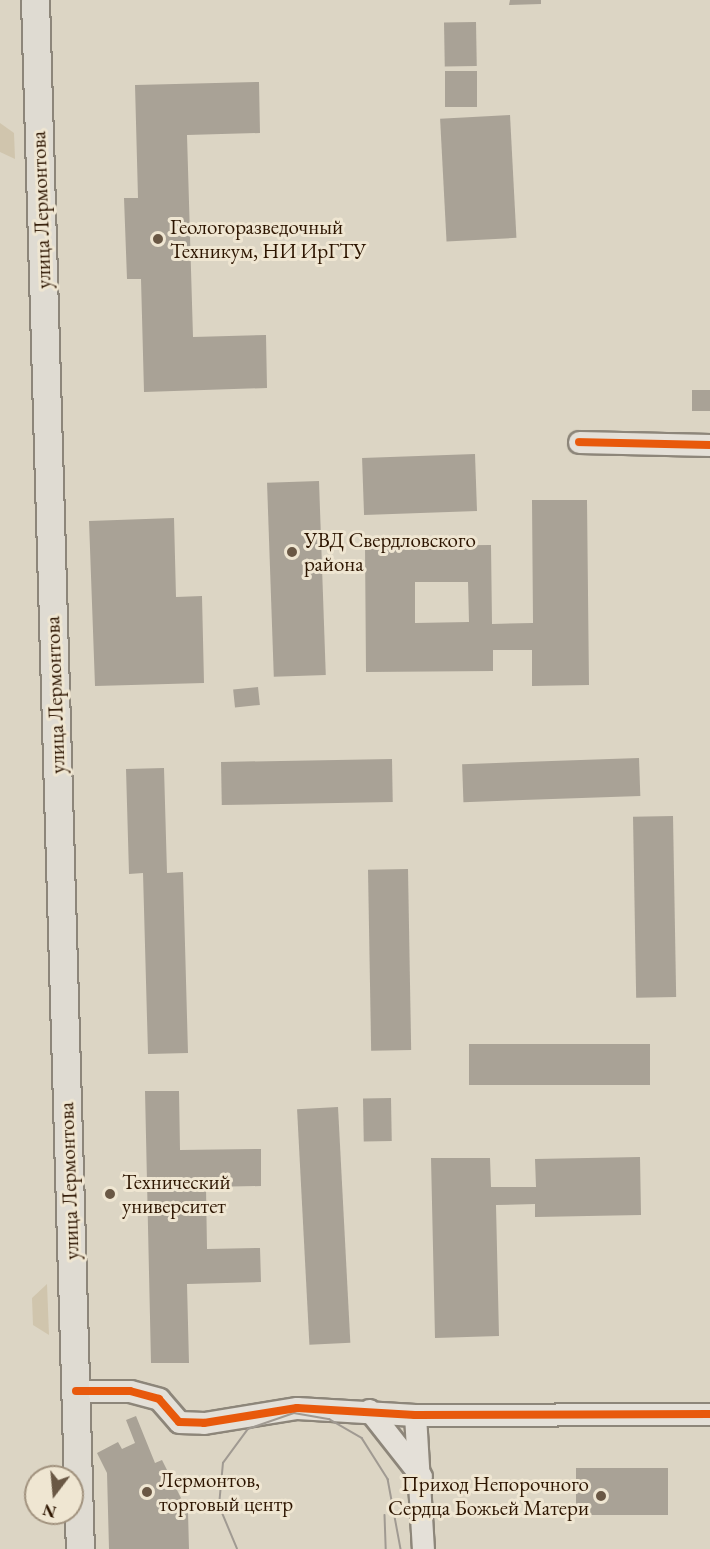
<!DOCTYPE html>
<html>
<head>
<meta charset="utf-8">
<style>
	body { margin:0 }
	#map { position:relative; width:710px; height:1549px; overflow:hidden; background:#dcd5c4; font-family:"EB Garamond",serif }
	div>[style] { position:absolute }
	.green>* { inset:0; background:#d0c5ad }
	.building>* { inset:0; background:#a9a296; transform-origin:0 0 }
	.roads { filter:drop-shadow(2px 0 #8d867a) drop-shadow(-2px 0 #8d867a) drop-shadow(0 2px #8d867a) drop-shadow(0 -2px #8d867a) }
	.minor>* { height:21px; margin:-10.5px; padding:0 10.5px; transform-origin:10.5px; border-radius:10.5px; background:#e4e0d8 }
	.major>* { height:27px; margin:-13.5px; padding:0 13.5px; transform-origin:13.5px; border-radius:13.5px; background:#dfdbd2 }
	.tram>* { height:1.5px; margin:-0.75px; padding:0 0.75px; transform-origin:0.75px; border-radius:0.75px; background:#a09a92 }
	.cycleway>* { height:8px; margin:-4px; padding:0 4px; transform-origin:4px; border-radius:4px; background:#e8590c }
	.dots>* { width:16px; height:16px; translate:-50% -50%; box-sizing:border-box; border:3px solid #efe6d2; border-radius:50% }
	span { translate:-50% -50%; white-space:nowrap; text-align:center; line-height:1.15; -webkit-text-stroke:6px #efe6d2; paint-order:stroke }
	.street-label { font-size:21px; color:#2d1500 }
	.poi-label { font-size:21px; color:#2d1500 }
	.left { translate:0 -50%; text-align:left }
	.right { translate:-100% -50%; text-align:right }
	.north { position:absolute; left:24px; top:1465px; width:60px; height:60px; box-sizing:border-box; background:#efe6d2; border:2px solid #a1927e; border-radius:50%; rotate:196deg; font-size:16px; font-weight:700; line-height:24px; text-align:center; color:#2d1500 }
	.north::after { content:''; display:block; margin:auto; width:21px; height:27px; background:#6a5845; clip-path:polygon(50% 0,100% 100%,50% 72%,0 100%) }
</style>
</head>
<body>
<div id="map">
	<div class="green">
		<i style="clip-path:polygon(0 123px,14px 133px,15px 159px,0 152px)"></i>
		<i style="clip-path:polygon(47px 1284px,49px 1335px,33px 1325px,32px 1298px)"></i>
	</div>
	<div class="building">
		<i style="clip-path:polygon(510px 0,541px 0,541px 4px,509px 5px)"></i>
		<i style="left:476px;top:22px;width:44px;height:32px;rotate:89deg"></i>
		<i style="left:477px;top:71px;width:36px;height:32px;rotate:90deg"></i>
		<i style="clip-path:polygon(259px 82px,260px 133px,187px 135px,193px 337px,266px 335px,267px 388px,144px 392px,141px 279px,127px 279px,124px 198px,138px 198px,135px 85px)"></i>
		<i style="left:510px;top:115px;width:123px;height:70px;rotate:87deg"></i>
		<i style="left:692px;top:390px;width:18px;height:21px"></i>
		<i style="left:475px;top:454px;width:57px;height:113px;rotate:88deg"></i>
		<i style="left:319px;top:481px;width:194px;height:52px;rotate:88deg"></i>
		<i style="clip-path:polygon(evenodd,532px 500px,587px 500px,589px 685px,532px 686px,532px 650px,493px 650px,493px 671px,366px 672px,365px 546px,491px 545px,492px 624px,533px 623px,532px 500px,415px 582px,468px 582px,469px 622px,415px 623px,415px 582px)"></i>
		<i style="clip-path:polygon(174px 518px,176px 597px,202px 596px,204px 683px,95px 686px,89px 521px)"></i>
		<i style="left:258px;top:687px;width:18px;height:25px;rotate:84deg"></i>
		<i style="left:639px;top:758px;width:38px;height:177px;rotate:88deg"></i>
		<i style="left:392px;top:759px;width:43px;height:171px;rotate:89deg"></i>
		<i style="clip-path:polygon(164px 768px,167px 873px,183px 872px,188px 1053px,148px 1054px,143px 873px,129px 874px,126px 769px)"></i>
		<i style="left:673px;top:816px;width:181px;height:40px;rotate:89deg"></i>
		<i style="left:408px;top:869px;width:181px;height:40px;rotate:89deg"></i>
		<i style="left:650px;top:1044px;width:41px;height:181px;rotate:90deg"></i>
		<i style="clip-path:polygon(145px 1091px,179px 1091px,180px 1150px,261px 1149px,261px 1186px,206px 1187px,207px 1249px,260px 1248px,261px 1282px,187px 1284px,189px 1363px,151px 1363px)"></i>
		<i style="left:391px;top:1098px;width:43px;height:28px;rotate:89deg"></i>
		<i style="left:338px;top:1107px;width:236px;height:41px;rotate:87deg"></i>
		<i style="clip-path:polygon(640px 1157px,641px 1215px,535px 1217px,535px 1204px,496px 1205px,499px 1336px,435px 1338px,431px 1158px,490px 1158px,491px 1187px,536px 1187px,535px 1159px)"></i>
		<i style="clip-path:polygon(136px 1416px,155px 1463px,162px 1460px,188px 1512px,189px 1549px,109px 1549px,107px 1473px,97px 1453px,118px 1442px,122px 1449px,135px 1443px,126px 1420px)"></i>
		<i style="left:576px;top:1468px;width:92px;height:47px"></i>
	</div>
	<div class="roads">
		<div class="minor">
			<i style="left:579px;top:442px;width:131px;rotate:1.3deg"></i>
			<i style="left:76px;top:1391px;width:54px"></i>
			<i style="left:130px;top:1391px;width:30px;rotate:15deg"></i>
			<i style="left:159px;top:1399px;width:30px;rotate:49deg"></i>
			<i style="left:179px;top:1422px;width:25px;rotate:2deg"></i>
			<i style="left:204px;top:1423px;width:94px;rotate:-9.2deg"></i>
			<i style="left:297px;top:1408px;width:118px;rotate:3.4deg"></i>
			<i style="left:415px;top:1415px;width:295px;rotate:-0.2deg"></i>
			<i style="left:369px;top:1410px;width:84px;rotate:51.8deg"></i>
			<i style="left:415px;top:1415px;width:134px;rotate:86.6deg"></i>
		</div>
		<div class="major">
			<i style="left:35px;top:0;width:1550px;rotate:88.34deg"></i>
		</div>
	</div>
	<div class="tram">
		<i style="left:385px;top:1515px;width:34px;rotate:88deg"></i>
		<i style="left:237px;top:1549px;width:47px;rotate:-112.7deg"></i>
		<i style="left:219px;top:1506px;width:43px;rotate:-84.7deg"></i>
		<i style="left:223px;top:1463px;width:42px;rotate:-53.7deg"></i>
		<i style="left:248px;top:1429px;width:49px;rotate:-19.2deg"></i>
		<i style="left:294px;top:1413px;width:36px;rotate:10deg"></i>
		<i style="left:329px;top:1419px;width:38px;rotate:30deg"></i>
		<i style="left:362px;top:1438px;width:49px;rotate:57.6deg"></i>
		<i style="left:388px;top:1479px;width:71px;rotate:79.5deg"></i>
	</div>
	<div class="cycleway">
		<i style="left:579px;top:442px;width:131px;rotate:1.3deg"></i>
		<i style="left:76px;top:1391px;width:54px"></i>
		<i style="left:130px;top:1391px;width:30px;rotate:15deg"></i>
		<i style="left:159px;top:1399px;width:30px;rotate:49deg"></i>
		<i style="left:179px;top:1422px;width:25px;rotate:2deg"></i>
		<i style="left:204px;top:1423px;width:94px;rotate:-9.2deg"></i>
		<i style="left:297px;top:1408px;width:118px;rotate:3.4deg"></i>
		<i style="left:415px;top:1415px;width:295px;rotate:-0.2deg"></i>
	</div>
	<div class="dots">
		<i style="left:158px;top:239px;background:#6a5845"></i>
		<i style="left:292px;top:552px;background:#6a5845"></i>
		<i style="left:110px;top:1194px;background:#6a5845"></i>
		<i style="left:147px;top:1492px;background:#6a5845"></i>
		<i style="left:601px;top:1496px;background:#6a5845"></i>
	</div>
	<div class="street-label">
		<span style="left:41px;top:210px;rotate:-92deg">улица Лермонтова</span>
		<span style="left:55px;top:695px;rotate:-92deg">улица Лермонтова</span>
		<span style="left:69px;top:1181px;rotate:-92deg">улица Лермонтова</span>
	</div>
	<div class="poi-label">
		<span class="left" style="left:170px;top:239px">Геологоразведочный<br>Техникум, НИ ИрГТУ</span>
		<span class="left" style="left:304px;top:552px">УВД Свердловского<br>района</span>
		<span class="left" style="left:122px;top:1194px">Технический<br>университет</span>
		<span class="left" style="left:159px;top:1492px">Лермонтов,<br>торговый центр</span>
		<span class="right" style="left:589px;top:1496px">Приход Непорочного<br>Сердца Божьей Матери</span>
	</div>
	<div class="north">N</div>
</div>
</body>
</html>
